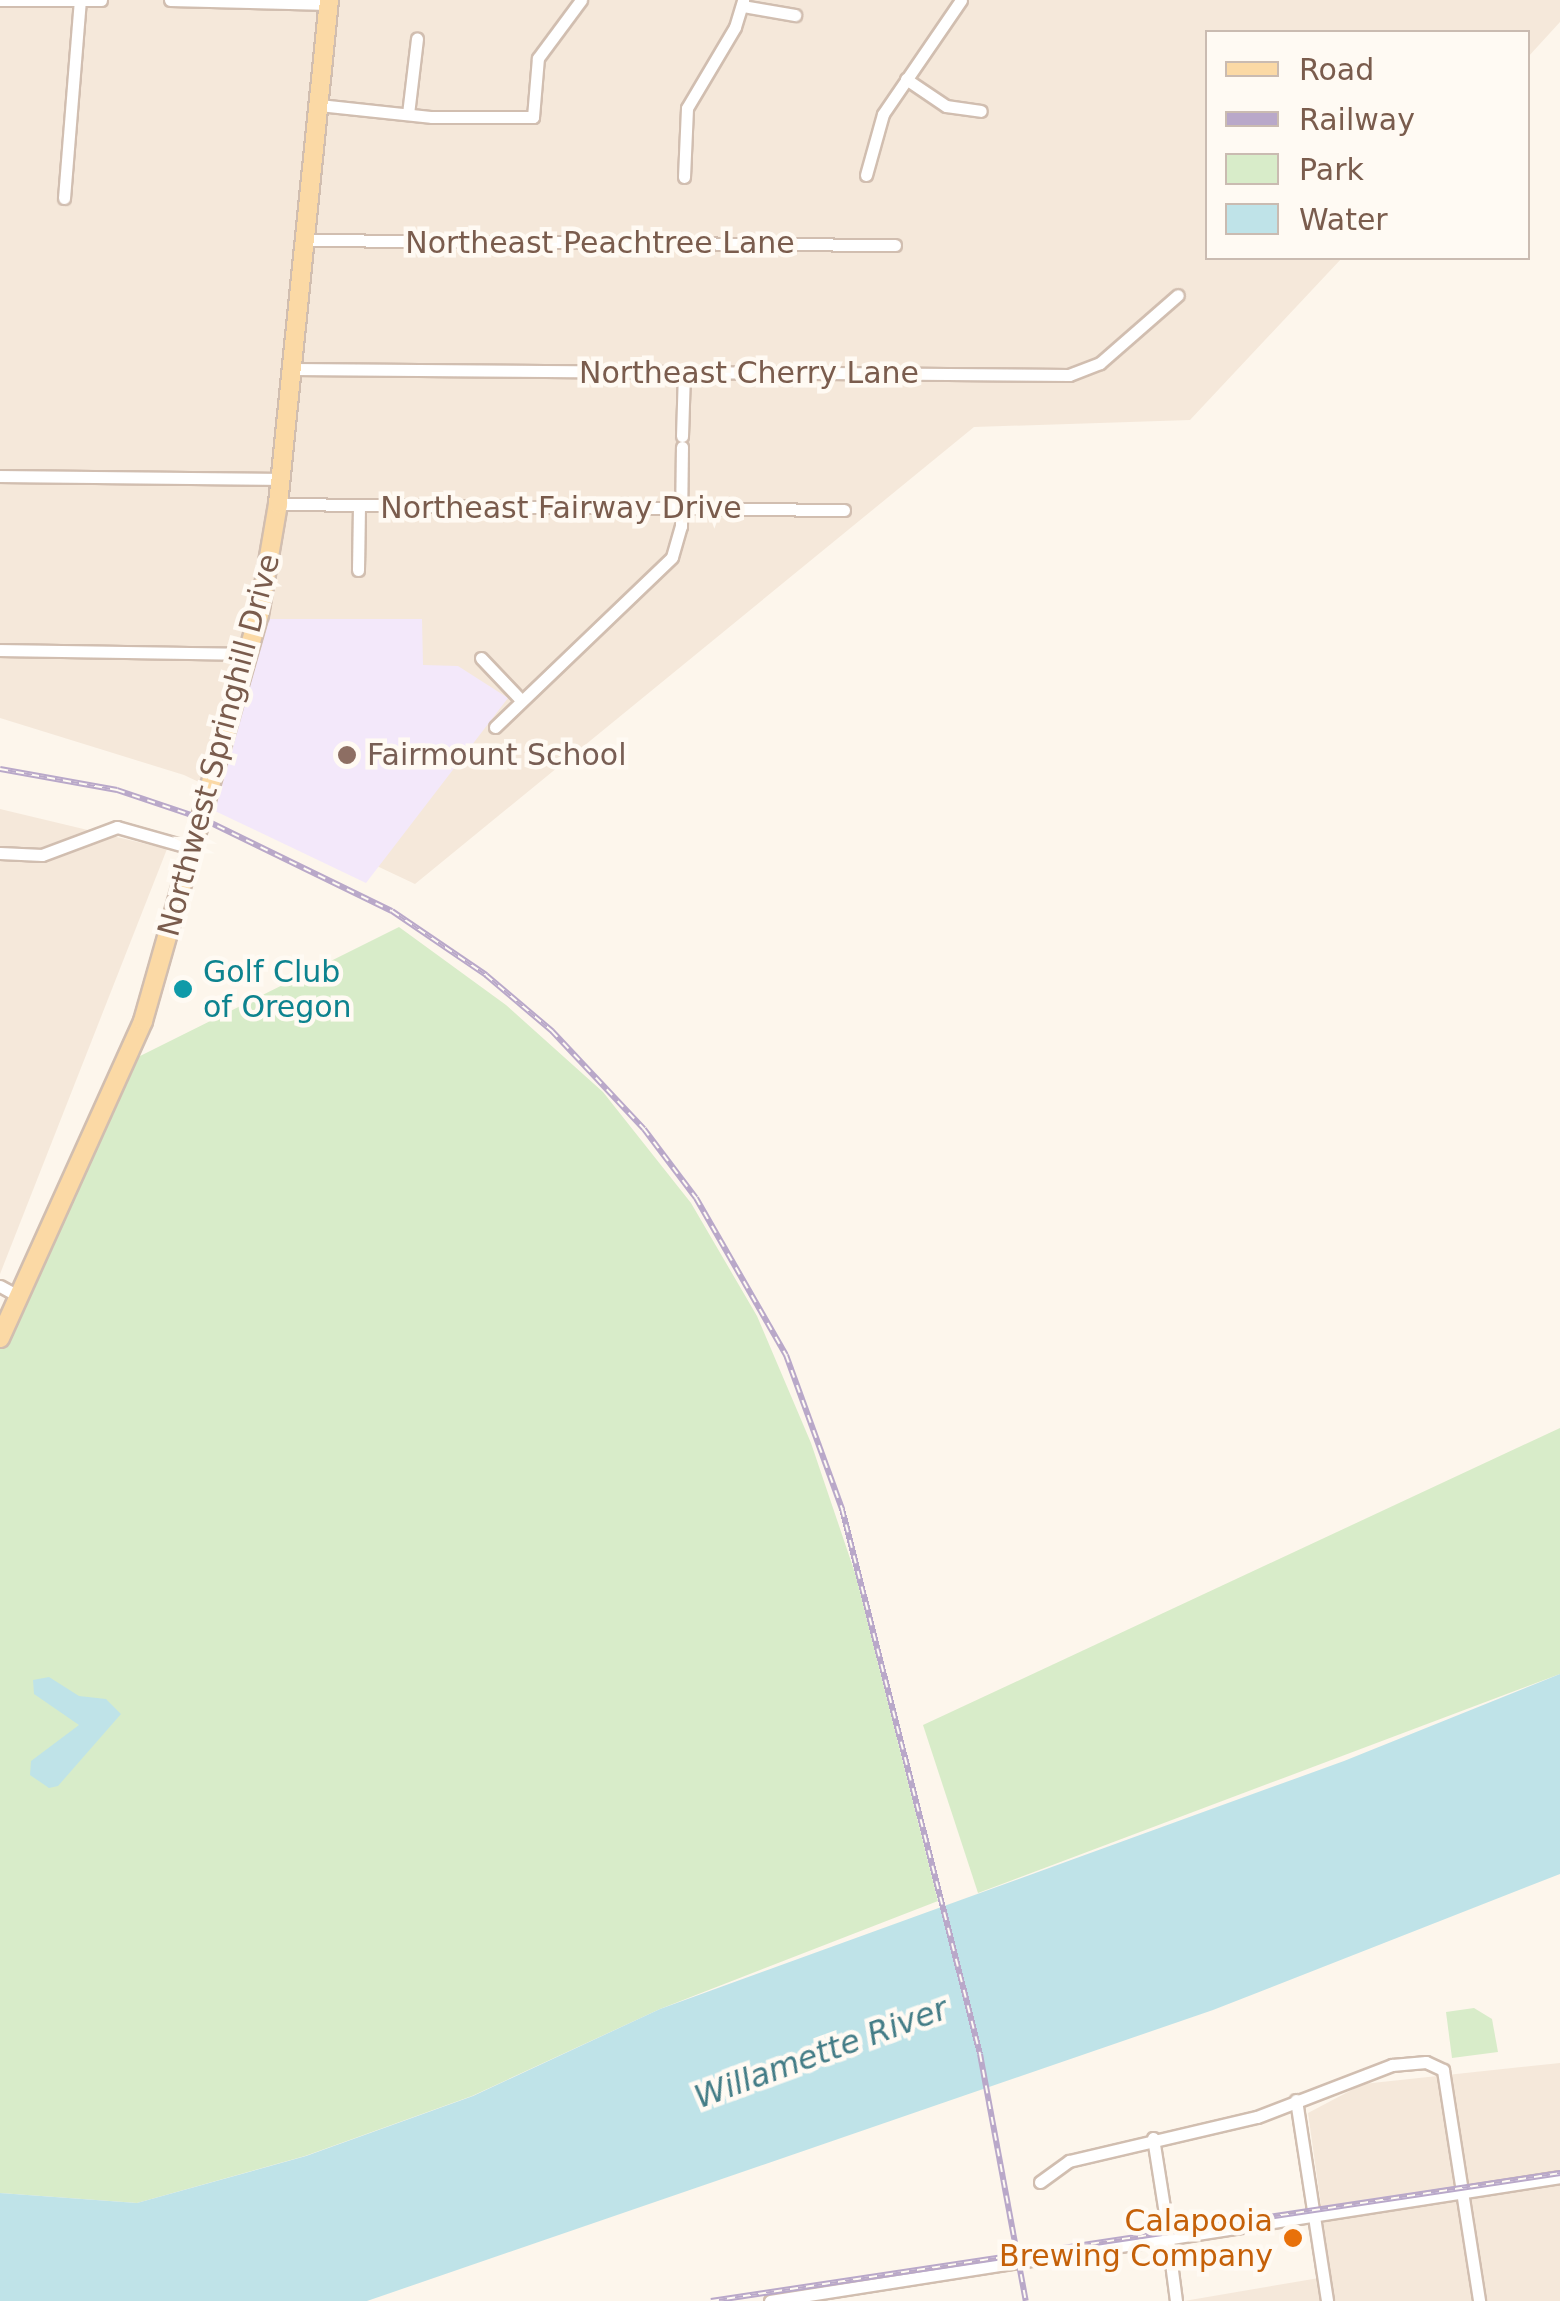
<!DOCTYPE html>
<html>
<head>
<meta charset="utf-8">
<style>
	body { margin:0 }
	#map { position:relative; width:1560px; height:2301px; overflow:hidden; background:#fdf6ec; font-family:"DejaVu Sans",sans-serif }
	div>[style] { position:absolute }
	.residential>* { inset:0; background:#f5e8da }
	.education>* { inset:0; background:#f3e8fa }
	.green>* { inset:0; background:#d8ecc9 }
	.water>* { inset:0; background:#bfe3e8 }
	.roads { filter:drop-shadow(2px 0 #d1beb0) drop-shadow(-2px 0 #d1beb0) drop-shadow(0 2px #d1beb0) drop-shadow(0 -2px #d1beb0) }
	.minor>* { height:11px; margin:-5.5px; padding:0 5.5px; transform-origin:5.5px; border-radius:5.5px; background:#fff }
	.primary>* { height:18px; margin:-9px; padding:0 9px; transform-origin:9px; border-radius:9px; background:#fbd9a5 }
	.rail>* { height:6px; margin-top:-3px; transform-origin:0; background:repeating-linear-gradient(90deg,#fffaf3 0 8px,#b9a8c9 0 16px); box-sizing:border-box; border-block:2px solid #b9a8c9 }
	.dots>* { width:28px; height:28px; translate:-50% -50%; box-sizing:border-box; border:5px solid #fffaf3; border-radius:50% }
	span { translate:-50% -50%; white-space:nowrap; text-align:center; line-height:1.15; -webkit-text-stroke:9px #fffaf3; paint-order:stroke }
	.street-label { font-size:30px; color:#7a5c4d }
	.education-label { font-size:30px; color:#785e54 }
	.left { translate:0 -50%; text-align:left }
	.culture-label { font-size:30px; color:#0d838f }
	.food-label { font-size:30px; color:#c56008 }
	.right { translate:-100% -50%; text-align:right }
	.water-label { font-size:32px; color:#437c86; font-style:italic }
	.legend { position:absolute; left:1205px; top:30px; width:325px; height:230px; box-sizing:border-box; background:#fffaf3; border:2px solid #cabbb1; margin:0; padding:12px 18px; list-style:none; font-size:30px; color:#7a5c4d }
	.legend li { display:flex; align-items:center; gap:20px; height:50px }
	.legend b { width:50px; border:2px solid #cabbb1 }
</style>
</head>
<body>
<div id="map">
	<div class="residential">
		<i style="clip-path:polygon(0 0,1560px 0,1560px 22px,1528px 57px,1528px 32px,1208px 32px,1208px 258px,1342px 258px,1190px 420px,974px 427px,415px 884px,184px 775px,0 718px)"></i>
		<i style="clip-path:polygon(0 809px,167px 849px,0 1274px)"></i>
		<i style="clip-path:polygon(1560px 2063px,1560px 2301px,1184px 2301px,1331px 2276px,1308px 2113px,1363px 2084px)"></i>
	</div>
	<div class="education">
		<i style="clip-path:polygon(266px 619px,422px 619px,423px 665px,458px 666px,508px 698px,366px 883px,215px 811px)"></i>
	</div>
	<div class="green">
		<i style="clip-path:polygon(399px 927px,506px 1005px,603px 1092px,691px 1203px,757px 1316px,811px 1443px,856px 1576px,938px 1901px,660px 2009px,472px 2096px,305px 2156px,137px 2203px,0 2193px,0 1337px,128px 1062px)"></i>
		<i style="clip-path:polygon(1560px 1428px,1560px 1674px,978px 1893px,923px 1725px)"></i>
		<i style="clip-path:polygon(1474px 2008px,1492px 2019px,1498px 2052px,1452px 2058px,1446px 2012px)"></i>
	</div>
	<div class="water">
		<i style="clip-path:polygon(1560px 1674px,1560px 1874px,1213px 2010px,367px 2301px,0 2301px,0 2193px,137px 2203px,306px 2156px,473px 2096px,660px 2009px,1344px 1761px)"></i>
		<i style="clip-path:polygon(49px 1677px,79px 1696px,106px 1699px,121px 1714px,58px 1786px,49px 1788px,30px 1775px,31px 1761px,79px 1725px,34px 1694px,33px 1680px)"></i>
	</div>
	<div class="roads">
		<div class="minor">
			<i style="left:0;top:0;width:101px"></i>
			<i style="left:170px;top:0;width:159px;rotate:1.4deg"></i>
			<i style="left:743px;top:6px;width:53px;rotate:9.8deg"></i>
			<i style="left:906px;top:79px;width:48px;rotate:34deg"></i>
			<i style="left:946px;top:106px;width:35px;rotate:8deg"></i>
			<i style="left:319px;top:105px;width:114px;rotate:6.1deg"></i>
			<i style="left:432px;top:117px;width:101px"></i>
			<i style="left:533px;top:117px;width:59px;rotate:-85.2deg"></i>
			<i style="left:538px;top:58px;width:72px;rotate:-53.4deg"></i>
			<i style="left:408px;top:114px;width:76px;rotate:-83.2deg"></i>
			<i style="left:866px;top:175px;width:63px;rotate:-74.4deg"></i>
			<i style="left:883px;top:114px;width:138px;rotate:-55.6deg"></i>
			<i style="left:684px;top:177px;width:69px;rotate:-87.5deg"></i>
			<i style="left:687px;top:108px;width:94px;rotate:-59.3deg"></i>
			<i style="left:735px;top:27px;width:28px;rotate:-73deg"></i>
			<i style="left:64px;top:198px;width:199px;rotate:-85.4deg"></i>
			<i style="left:305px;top:240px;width:590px;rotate:0.49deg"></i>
			<i style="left:292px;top:369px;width:777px;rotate:0.44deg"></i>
			<i style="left:1069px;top:375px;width:33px;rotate:-21deg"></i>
			<i style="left:1100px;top:363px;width:103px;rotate:-41.1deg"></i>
			<i style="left:682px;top:436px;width:64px;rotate:-88.2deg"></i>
			<i style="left:0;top:476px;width:281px;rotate:0.6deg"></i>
			<i style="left:278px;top:504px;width:566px;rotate:0.61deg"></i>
			<i style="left:358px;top:570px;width:64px;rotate:-89.1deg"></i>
			<i style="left:0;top:650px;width:248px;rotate:0.9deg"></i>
			<i style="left:481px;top:658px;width:59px;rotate:46.4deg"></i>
			<i style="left:495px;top:727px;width:245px;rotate:-43.8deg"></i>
			<i style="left:672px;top:557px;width:32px;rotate:-74deg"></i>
			<i style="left:681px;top:526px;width:79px;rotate:-89.3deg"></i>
			<i style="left:0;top:853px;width:42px;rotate:2.7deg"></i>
			<i style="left:42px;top:855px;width:80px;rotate:-20.5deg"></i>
			<i style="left:117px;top:827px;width:81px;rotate:15.8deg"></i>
			<i style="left:0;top:1286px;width:21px;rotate:29deg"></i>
			<i style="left:1296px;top:2100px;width:203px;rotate:81.2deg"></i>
			<i style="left:1153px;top:2138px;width:83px;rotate:81deg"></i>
			<i style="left:1040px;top:2182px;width:36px;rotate:-36deg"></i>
			<i style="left:1069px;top:2161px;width:193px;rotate:-13.2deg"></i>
			<i style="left:1257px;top:2117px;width:145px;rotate:-21.1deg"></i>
			<i style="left:1392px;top:2065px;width:34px;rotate:-5deg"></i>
			<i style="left:1426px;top:2062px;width:19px;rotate:25deg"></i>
			<i style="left:1443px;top:2070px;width:234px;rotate:81.1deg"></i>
			<i style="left:1168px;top:2240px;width:62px;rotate:82.5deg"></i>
			<i style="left:770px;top:2301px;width:800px;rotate:-8.92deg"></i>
		</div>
		<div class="primary">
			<i style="left:0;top:1338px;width:348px;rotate:-65.7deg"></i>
			<i style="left:143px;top:1021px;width:422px;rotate:-74.1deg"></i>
			<i style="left:259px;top:615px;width:113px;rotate:-80.3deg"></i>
			<i style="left:278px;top:504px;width:507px;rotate:-84.22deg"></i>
		</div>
	</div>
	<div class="rail">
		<i style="left:0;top:769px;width:119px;rotate:10.2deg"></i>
		<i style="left:117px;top:790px;width:91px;rotate:18.6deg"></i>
		<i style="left:203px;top:819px;width:210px;rotate:26deg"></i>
		<i style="left:392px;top:911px;width:114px;rotate:34.2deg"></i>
		<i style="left:486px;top:975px;width:87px;rotate:40.3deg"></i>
		<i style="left:552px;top:1031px;width:134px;rotate:46.8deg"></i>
		<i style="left:644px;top:1129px;width:86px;rotate:53deg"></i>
		<i style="left:696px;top:1198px;width:181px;rotate:60.2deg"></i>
		<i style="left:786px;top:1355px;width:164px;rotate:70deg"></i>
		<i style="left:842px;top:1509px;width:562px;rotate:75.79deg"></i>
		<i style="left:980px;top:2054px;width:251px;rotate:79.5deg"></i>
		<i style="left:711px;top:2301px;width:859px;rotate:-8.57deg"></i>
	</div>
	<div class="dots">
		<i style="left:347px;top:755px;background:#8d6e63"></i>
		<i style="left:183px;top:989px;background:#0f9aa8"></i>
		<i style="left:1293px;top:2238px;background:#e8710a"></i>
	</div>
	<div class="street-label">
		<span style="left:600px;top:243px">Northeast Peachtree Lane</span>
		<span style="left:749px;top:373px">Northeast Cherry Lane</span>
		<span style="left:561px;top:508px">Northeast Fairway Drive</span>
		<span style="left:219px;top:745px;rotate:-75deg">Northwest Springhill Drive</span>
	</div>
	<div class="education-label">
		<span class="left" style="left:367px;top:755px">Fairmount School</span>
	</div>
	<div class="culture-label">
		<span class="left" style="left:203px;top:989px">Golf Club<br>of Oregon</span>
	</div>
	<div class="food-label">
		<span class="right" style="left:1273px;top:2238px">Calapooia<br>Brewing Company</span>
	</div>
	<div class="water-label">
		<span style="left:821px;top:2053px;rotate:-20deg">Willamette River</span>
	</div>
	<ul class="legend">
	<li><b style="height:12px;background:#fbd9a5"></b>Road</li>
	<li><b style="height:12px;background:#b9a8c9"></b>Railway</li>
	<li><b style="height:28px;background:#d8ecc9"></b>Park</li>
	<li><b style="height:28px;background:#bfe3e8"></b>Water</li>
	</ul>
</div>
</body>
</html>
